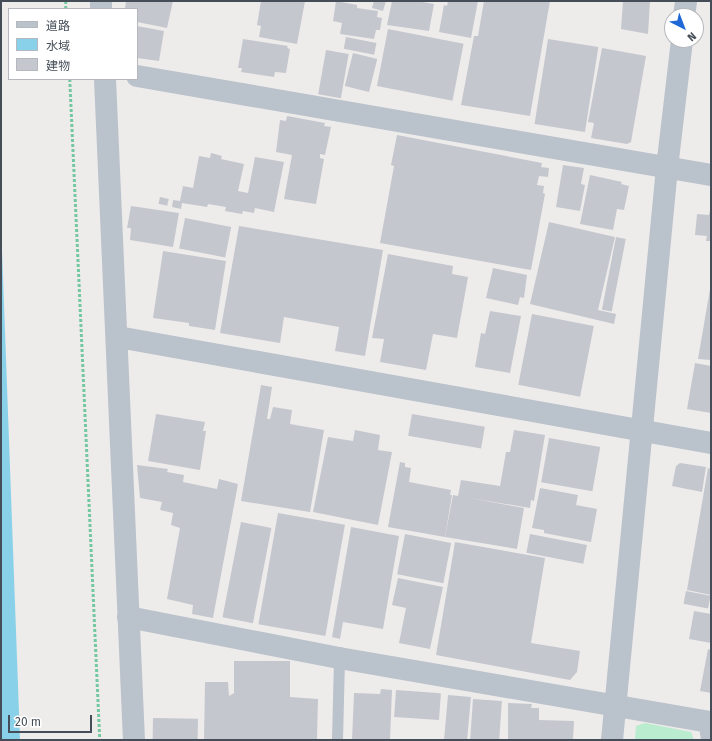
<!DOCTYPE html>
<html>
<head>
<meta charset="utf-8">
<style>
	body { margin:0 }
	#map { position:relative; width:712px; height:741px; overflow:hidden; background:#eeebeb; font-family:"Fira Sans","Noto Sans JP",sans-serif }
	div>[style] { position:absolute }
	.green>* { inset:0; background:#baeccf }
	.water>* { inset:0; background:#88d1e8 }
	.building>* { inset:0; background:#c5c7ce; transform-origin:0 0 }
	.path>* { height:2.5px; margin-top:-1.25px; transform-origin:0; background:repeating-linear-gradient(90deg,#73c8a1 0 3px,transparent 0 5px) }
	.service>* { height:11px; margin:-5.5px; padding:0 5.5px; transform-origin:5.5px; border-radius:5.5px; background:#bac2cb }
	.minor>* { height:22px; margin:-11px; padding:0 11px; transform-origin:11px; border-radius:11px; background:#bac2cb }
	.tertiary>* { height:22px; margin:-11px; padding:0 11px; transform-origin:11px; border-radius:11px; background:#bac2cb }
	span { translate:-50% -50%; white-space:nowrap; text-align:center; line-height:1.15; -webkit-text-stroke:4px #fff; paint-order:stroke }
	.frame { position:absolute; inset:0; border:2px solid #454e58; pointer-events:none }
	.legend { position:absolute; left:8px; top:8px; width:130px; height:72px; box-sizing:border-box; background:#fff; border:1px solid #b5b8bc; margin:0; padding:5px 7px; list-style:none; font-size:12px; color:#454e58 }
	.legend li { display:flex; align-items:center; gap:8px; height:20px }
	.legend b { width:20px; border:1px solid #b5b8bc }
	.north { position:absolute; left:664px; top:8px; width:40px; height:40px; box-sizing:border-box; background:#fff; border:1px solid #b5b8bc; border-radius:50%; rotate:138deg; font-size:11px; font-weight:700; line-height:16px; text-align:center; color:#454e58 }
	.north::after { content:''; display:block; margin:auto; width:14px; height:18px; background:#1f68d5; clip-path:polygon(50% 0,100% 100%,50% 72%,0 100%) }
	.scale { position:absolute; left:8px; top:715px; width:84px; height:18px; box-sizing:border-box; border:2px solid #454e58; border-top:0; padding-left:5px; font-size:12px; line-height:14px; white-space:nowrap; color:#454e58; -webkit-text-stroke:3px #fff; paint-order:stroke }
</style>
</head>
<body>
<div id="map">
	<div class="green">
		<i style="clip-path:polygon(645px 723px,691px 732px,694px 740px,635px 740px,636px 726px)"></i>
	</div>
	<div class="water">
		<i style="clip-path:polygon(1px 223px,20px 740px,1px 740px)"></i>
	</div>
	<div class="building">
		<i style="clip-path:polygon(126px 1px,173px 1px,167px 28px,137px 22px,137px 9px,125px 9px)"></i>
		<i style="clip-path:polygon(261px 1px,305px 1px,297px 44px,259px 37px,261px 26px,257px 25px)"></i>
		<i style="clip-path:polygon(336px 1px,357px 5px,357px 8px,378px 11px,377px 17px,382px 18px,380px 30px,376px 30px,374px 39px,340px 34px,342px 23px,333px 21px)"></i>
		<i style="clip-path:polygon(374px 1px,386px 1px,383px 11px,372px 8px)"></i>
		<i style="clip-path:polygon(392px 1px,417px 1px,434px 4px,429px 31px,387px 25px)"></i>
		<i style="clip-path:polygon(448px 1px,478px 1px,471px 38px,439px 32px,444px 5px,447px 6px)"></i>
		<i style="clip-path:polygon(484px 1px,550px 1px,530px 116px,461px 105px,474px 36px,478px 36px)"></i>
		<i style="clip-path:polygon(623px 1px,650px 1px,648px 34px,621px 29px)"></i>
		<i style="clip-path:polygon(137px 26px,164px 31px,159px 61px,137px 58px)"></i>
		<i style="left:388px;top:29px;width:77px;height:58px;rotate:11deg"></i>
		<i style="left:346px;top:37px;width:31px;height:12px;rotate:11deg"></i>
		<i style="clip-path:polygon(243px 39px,288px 46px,287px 48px,290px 49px,286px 73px,275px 72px,274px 77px,241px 72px,242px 68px,238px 68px)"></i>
		<i style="left:548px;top:39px;width:51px;height:86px;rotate:9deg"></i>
		<i style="clip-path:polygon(602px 48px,646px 56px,631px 142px,627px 144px,591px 138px,594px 123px,588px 122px)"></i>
		<i style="left:326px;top:50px;width:23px;height:45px;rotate:10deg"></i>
		<i style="left:353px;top:53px;width:25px;height:34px;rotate:14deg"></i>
		<i style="clip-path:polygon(287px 116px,325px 123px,324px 126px,331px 127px,325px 155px,320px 154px,320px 158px,324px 159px,316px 204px,284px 199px,292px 155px,276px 152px,280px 120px,286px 121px)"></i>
		<i style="clip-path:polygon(397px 135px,542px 163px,541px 167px,549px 168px,548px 177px,539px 176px,537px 185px,544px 186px,543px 193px,545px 194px,531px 270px,380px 243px,394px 166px,391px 165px)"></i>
		<i style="clip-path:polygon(211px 153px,222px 156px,221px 159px,244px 164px,238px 191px,248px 193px,255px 157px,284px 162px,274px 212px,255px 208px,254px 213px,243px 211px,242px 214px,225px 211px,226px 207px,208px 204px,207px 207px,182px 203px,181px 209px,172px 207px,173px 200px,180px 201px,183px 186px,193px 188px,199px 156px,210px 158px)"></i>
		<i style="clip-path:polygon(563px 165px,584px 168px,581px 184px,585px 185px,580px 211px,556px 207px)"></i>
		<i style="clip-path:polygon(590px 175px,622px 182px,621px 184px,629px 186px,624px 210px,617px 209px,613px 230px,580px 224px)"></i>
		<i style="left:160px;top:197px;width:9px;height:7px;rotate:13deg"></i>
		<i style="clip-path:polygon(131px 206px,179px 213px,173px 247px,130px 240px,131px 228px,127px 228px)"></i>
		<i style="clip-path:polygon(710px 210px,711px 211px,711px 241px,706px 241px,707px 236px,695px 235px,697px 214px,709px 215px)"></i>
		<i style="left:185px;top:218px;width:47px;height:31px;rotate:11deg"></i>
		<i style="clip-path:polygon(549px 222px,615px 237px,598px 310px,616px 314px,614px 324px,530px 304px)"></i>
		<i style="clip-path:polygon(239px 226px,383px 250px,365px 356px,335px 351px,339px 327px,284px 317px,280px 343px,220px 333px)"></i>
		<i style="left:616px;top:237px;width:10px;height:74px;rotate:11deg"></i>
		<i style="clip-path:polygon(163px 251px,226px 261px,215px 330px,189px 326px,189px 323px,153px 318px)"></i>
		<i style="clip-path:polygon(388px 254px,453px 266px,452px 274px,468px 277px,457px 338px,433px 334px,426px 370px,380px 362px,384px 339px,372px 338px)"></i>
		<i style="clip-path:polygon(493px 268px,527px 275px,524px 298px,520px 297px,518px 305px,486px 298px)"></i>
		<i style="clip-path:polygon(710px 289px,711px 289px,711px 360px,698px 359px)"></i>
		<i style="clip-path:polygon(490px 311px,521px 316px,510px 373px,475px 367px,481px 333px,485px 334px)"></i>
		<i style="left:532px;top:314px;width:63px;height:72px;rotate:11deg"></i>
		<i style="clip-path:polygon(695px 363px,711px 366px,711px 413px,687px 409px)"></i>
		<i style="clip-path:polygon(261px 385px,272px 387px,267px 419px,270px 419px,273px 407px,292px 410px,290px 424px,324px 430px,310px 512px,241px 501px)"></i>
		<i style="clip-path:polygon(156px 414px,205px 422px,203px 431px,206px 431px,200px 470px,148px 461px)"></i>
		<i style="left:412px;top:414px;width:74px;height:22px;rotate:10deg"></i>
		<i style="clip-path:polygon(355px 430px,380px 435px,378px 450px,392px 452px,378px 525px,313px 512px,328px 437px,353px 441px)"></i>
		<i style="clip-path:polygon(514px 430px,545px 435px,534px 501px,531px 500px,530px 508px,470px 498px,524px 508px,517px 549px,445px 537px,453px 495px,458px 496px,461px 480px,500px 486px,506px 452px,510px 452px)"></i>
		<i style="left:549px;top:438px;width:52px;height:45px;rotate:10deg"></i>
		<i style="clip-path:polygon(400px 462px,405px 463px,405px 467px,411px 468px,409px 482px,451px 490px,450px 495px,452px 495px,445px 537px,388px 527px)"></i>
		<i style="clip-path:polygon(680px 463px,706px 467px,702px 492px,672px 486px,676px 466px)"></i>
		<i style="clip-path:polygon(137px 465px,168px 469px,167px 472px,184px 475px,183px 482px,217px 489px,219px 479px,238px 484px,213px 618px,192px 614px,193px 605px,167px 599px,180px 528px,171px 525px,173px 513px,160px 510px,162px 502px,140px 498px)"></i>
		<i style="clip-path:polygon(708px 468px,711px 469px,711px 595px,687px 590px)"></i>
		<i style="clip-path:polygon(540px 488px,578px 495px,576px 505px,597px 509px,591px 542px,544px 533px,544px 530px,532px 528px)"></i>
		<i style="left:278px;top:513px;width:68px;height:113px;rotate:10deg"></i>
		<i style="left:241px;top:522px;width:31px;height:97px;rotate:11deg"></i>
		<i style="clip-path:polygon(351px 527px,399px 536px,383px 629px,343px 622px,340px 639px,332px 637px)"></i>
		<i style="left:405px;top:534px;width:47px;height:41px;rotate:11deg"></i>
		<i style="left:530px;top:534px;width:58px;height:19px;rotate:11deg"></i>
		<i style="clip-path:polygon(455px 542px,545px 558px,531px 643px,580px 651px,577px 672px,570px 680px,436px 655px)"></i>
		<i style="clip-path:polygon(398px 578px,443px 587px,430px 649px,399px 643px,406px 608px,392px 605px)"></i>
		<i style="left:686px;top:591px;width:25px;height:13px;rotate:11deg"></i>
		<i style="clip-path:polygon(694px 611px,711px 614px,711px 643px,689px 639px)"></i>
		<i style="clip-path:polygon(708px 649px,711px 650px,711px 693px,700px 691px)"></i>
		<i style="clip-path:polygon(234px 661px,290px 661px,290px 697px,318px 699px,317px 740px,204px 740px,205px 682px,228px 682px,229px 696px,234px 693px)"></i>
		<i style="clip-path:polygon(381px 689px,392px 690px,390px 740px,352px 740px,354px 693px,380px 694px)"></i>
		<i style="left:396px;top:690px;width:45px;height:27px;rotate:4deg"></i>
		<i style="left:448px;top:695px;width:23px;height:45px;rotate:5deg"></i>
		<i style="left:473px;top:699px;width:29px;height:41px;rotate:4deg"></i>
		<i style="clip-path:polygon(508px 703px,532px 704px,531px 708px,539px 708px,539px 720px,574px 721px,573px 740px,508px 740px)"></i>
		<i style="left:153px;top:718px;width:45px;height:22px;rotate:1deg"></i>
	</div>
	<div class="path">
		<i style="left:66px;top:1px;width:8px;rotate:90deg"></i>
		<i style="left:70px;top:79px;width:662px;rotate:87.4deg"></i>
	</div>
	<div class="service">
		<i style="left:703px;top:720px;width:20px;rotate:81deg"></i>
		<i style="left:337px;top:740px;width:82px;rotate:-88.6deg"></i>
	</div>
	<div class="minor">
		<i style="left:101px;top:1px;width:8px;rotate:90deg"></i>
		<i style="left:137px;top:76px;width:582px;rotate:9.79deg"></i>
		<i style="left:105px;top:79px;width:662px;rotate:87.49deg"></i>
		<i style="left:118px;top:337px;width:602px;rotate:10.13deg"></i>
		<i style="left:128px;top:617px;width:215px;rotate:11deg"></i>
		<i style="left:339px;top:658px;width:377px;rotate:9.8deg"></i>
	</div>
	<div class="tertiary">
		<i style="left:684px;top:16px;width:15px;rotate:-82deg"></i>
		<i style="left:612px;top:740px;width:575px;rotate:-84.51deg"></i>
		<i style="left:667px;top:168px;width:129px;rotate:-83.3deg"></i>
	</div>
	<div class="frame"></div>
	<ul class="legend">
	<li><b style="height:5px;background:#bac2cb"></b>道路</li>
	<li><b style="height:11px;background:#88d1e8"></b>水域</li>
	<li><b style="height:11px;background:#c5c7ce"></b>建物</li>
	</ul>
	<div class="north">N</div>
	<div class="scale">20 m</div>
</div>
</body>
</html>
